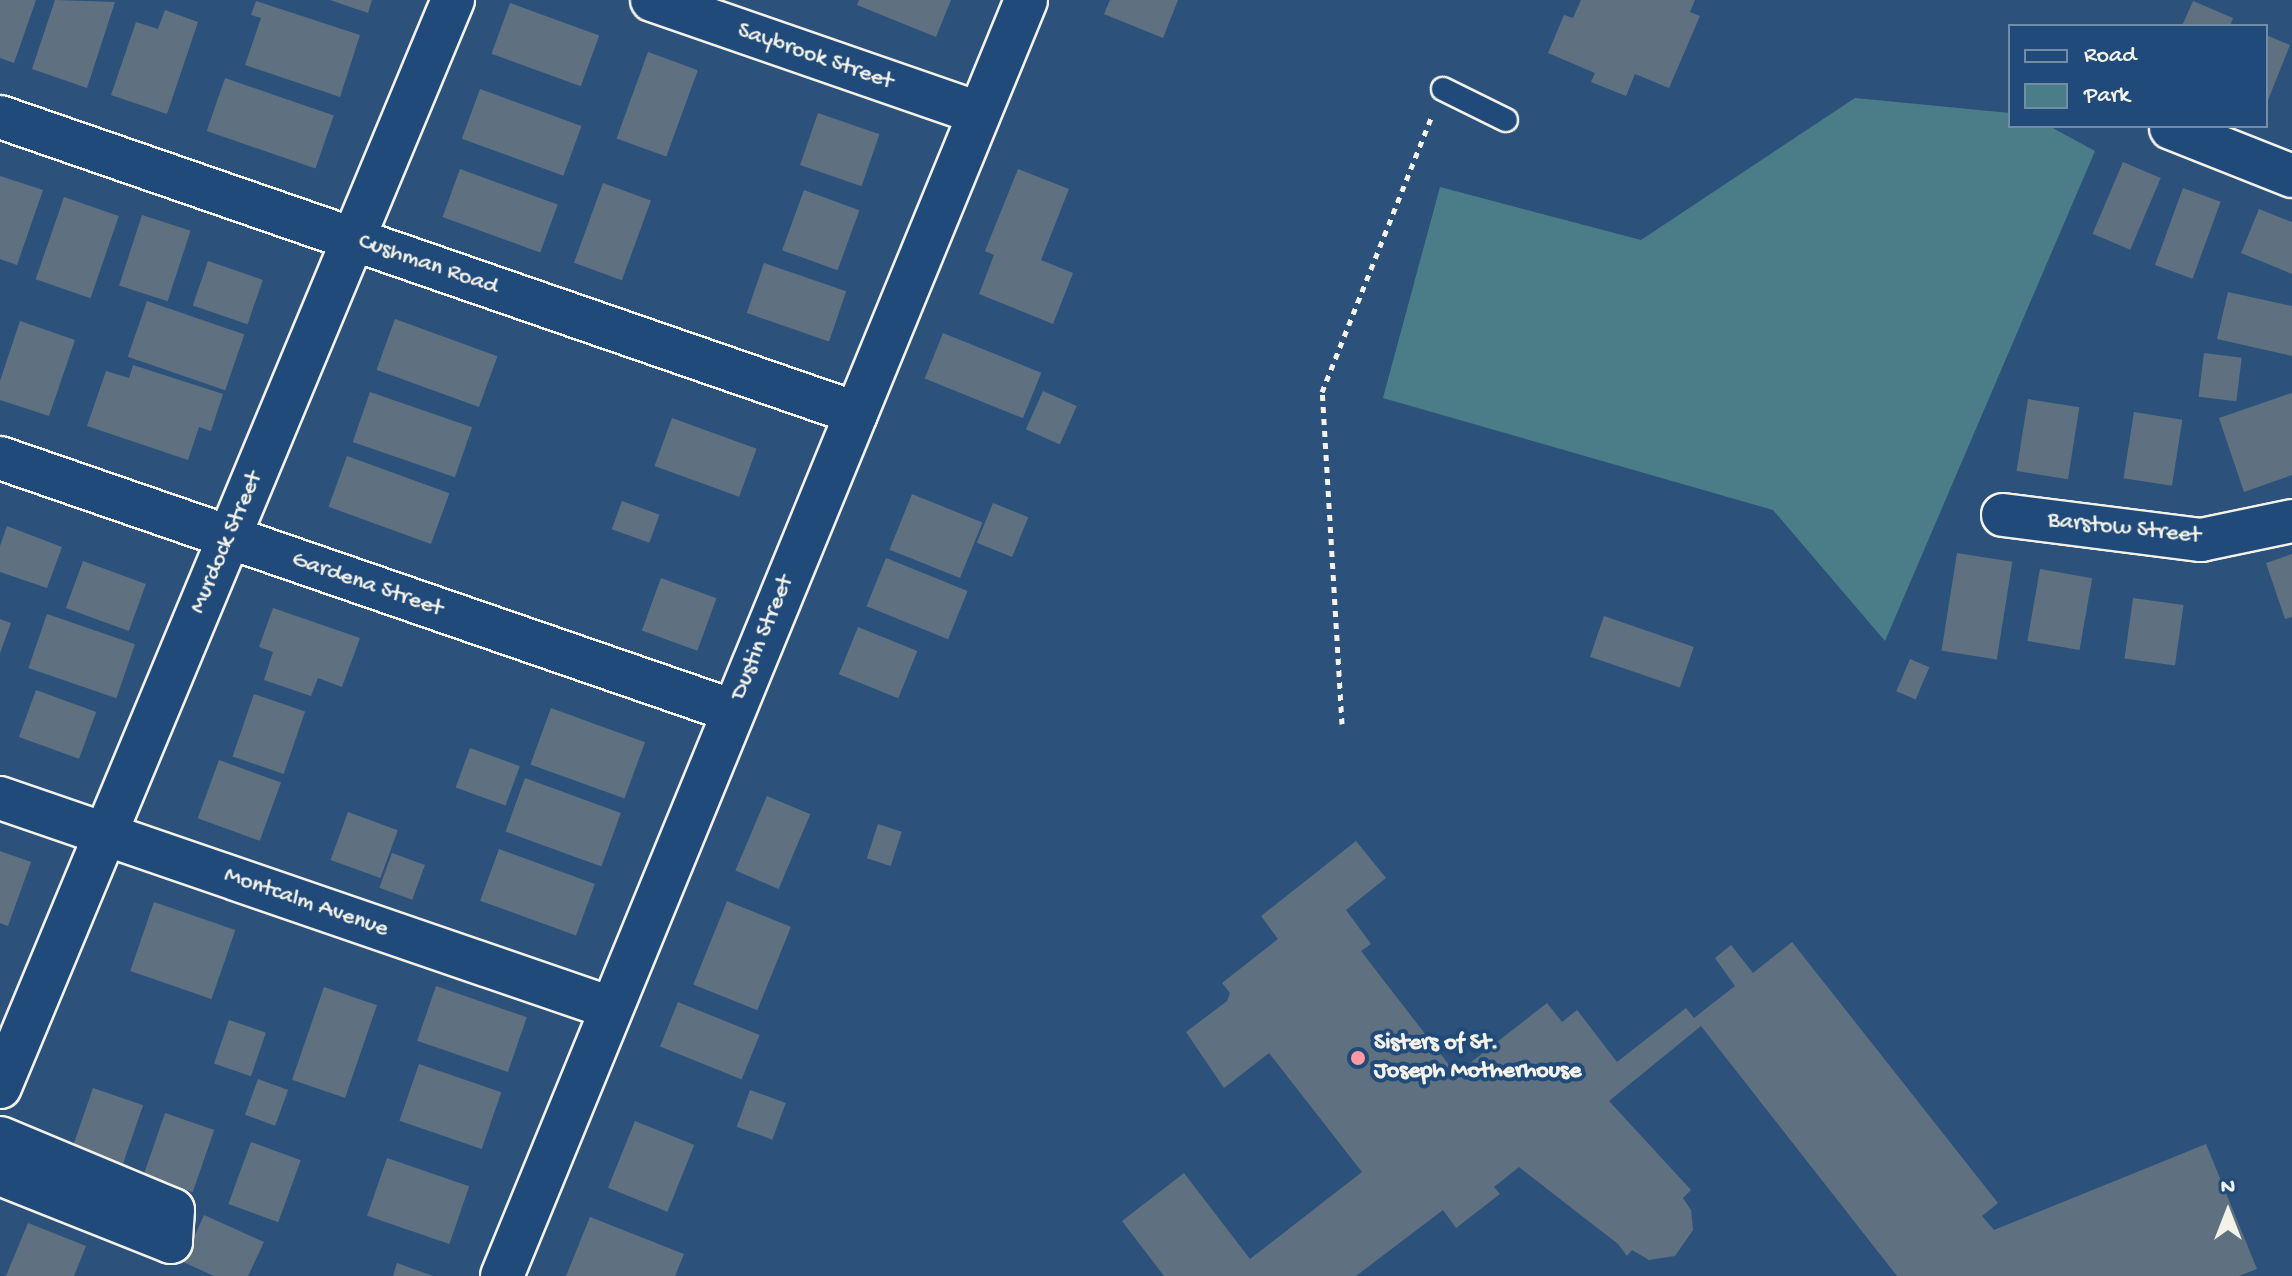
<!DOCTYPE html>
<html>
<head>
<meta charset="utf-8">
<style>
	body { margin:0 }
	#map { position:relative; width:2292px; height:1276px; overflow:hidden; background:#2c527b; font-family:"Gochi Hand",sans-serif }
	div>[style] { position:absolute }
	.green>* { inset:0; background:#4b7d89 }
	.building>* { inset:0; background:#5f7180; transform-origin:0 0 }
	.path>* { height:5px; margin-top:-2.5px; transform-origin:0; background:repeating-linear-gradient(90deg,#f4f1e8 0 6px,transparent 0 12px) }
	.roads { filter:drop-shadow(2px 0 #f4f1e8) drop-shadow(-2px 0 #f4f1e8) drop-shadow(0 2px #f4f1e8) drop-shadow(0 -2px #f4f1e8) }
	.service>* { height:22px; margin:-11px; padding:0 11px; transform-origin:11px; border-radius:11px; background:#1f4a7a }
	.minor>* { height:42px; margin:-21px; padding:0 21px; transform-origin:21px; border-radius:21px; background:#1f4a7a }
	.dots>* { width:22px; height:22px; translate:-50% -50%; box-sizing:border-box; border:4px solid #1f4a7a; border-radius:50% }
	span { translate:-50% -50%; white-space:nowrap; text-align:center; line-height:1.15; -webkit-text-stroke:8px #1f4a7a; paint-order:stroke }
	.street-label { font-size:24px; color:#f4f1e8 }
	.poi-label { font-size:24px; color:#f4f1e8; font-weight:700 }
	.left { translate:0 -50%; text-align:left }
	.legend { position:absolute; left:2008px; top:24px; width:260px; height:104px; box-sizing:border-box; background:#1f4a7a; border:2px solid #748da6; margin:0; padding:10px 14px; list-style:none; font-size:24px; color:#f4f1e8 }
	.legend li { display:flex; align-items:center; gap:16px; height:40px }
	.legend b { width:40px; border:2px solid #748da6 }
	.north { position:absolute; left:2188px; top:1172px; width:80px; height:80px; -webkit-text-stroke:6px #1f4a7a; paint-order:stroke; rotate:0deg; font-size:22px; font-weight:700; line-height:32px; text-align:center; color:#f4f1e8 }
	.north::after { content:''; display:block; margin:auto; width:28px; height:36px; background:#f4f1e8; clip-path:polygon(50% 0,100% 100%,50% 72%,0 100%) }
</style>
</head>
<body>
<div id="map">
	<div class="green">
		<i style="clip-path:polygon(1855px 98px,2010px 113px,2010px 126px,2049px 126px,2095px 151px,1885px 641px,1773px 510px,1383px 398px,1440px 187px,1641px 240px)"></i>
	</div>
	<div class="building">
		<i style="clip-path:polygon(0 0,36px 0,14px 63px,0 58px)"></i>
		<i style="clip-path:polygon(55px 0,115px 2px,87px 88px,32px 69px)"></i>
		<i style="clip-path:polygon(330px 0,372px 0,368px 13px)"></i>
		<i style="clip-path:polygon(859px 0,951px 0,936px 37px,857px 5px)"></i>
		<i style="clip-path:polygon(1110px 0,1178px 0,1163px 38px,1104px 14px)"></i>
		<i style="clip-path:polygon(1581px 0,1695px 0,1690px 12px,1700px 16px,1669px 88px,1635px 74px,1626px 96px,1591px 82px,1595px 73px,1548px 53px,1564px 15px,1573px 18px)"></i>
		<i style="clip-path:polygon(256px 1px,360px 35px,340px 97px,245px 65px,261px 18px,251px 15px)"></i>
		<i style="clip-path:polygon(2193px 1px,2233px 18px,2230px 26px,2182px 26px)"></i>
		<i style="left:510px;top:3px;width:95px;height:54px;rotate:20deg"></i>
		<i style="clip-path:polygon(165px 10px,198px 22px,167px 114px,111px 95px,136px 22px,158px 29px)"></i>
		<i style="clip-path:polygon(2266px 35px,2290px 45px,2266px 105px)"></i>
		<i style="left:648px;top:52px;width:53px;height:92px;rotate:20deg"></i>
		<i style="left:225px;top:78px;width:115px;height:56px;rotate:19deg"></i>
		<i style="left:480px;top:89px;width:108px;height:53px;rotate:20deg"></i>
		<i style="left:818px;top:113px;width:65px;height:55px;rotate:19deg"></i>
		<i style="left:2123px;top:162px;width:41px;height:78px;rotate:23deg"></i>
		<i style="left:460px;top:169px;width:104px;height:51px;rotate:20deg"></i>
		<i style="clip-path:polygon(1018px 169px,1069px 189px,1041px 260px,1073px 273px,1053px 324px,979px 294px,994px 255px,985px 251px)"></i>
		<i style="clip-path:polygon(0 176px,43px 190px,17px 265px,0 259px)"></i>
		<i style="left:603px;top:183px;width:51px;height:85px;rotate:20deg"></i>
		<i style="left:2183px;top:188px;width:40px;height:82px;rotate:20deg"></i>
		<i style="left:804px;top:190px;width:59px;height:64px;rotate:20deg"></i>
		<i style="left:64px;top:197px;width:58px;height:87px;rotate:19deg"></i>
		<i style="clip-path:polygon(2259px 209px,2292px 222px,2292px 274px,2241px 253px)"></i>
		<i style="left:142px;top:215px;width:51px;height:74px;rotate:18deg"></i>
		<i style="left:208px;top:261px;width:58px;height:47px;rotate:19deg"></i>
		<i style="left:764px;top:263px;width:87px;height:53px;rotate:19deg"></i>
		<i style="clip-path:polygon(2228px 292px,2292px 306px,2292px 356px,2217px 339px)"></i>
		<i style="left:147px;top:301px;width:103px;height:59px;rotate:19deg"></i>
		<i style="left:395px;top:319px;width:109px;height:54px;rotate:20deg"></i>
		<i style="clip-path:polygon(20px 321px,75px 340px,49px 416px,0 400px,0 381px)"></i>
		<i style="left:943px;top:333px;width:106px;height:49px;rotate:22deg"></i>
		<i style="left:2204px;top:353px;width:38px;height:44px;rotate:7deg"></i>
		<i style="clip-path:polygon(133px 365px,223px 394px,211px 431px,199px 427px,188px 460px,87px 426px,106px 371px,129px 378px)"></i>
		<i style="left:1043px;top:391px;width:37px;height:42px;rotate:24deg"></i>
		<i style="left:370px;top:392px;width:108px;height:53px;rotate:19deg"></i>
		<i style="clip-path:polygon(2292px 393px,2292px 475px,2244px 492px,2219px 418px)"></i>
		<i style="left:2028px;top:399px;width:52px;height:73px;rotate:9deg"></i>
		<i style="left:2134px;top:412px;width:49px;height:67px;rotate:9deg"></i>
		<i style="left:672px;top:418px;width:90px;height:51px;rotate:20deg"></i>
		<i style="left:347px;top:456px;width:109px;height:54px;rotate:20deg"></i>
		<i style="left:912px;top:494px;width:76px;height:60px;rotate:22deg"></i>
		<i style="left:622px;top:501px;width:40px;height:30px;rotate:20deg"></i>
		<i style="left:993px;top:503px;width:38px;height:43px;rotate:22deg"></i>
		<i style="clip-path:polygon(7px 526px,62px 547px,47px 588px,0 572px,0 546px)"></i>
		<i style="left:1957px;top:553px;width:56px;height:99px;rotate:9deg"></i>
		<i style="clip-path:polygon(2292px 554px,2292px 617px,2285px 619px,2266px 563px)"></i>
		<i style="left:886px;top:558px;width:88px;height:52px;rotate:22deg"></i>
		<i style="left:83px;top:561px;width:67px;height:50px;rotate:20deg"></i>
		<i style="left:2040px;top:569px;width:53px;height:73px;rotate:10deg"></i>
		<i style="left:661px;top:578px;width:59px;height:56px;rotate:20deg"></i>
		<i style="left:2133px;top:598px;width:51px;height:61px;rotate:8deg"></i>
		<i style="clip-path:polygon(273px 608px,360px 638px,342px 687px,318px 678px,311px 696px,264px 680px,273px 652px,259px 647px)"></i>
		<i style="left:47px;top:614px;width:93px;height:57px;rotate:19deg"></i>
		<i style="left:1604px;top:616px;width:95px;height:43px;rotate:19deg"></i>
		<i style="clip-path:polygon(0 619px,11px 623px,0 653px)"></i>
		<i style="left:858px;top:627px;width:64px;height:51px;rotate:22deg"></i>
		<i style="left:1910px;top:659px;width:21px;height:35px;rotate:23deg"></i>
		<i style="left:36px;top:690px;width:64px;height:50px;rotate:20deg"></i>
		<i style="left:254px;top:694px;width:54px;height:66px;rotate:19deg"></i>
		<i style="left:551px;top:708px;width:100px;height:60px;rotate:20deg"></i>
		<i style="left:470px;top:748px;width:53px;height:42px;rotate:20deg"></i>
		<i style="left:219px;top:760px;width:66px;height:62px;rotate:20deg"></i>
		<i style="left:525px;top:778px;width:102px;height:57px;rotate:20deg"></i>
		<i style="left:767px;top:796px;width:47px;height:81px;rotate:23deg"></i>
		<i style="left:348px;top:812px;width:53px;height:51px;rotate:20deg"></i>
		<i style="left:878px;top:824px;width:25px;height:36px;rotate:18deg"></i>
		<i style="clip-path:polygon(1356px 841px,1386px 878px,1346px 910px,1371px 944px,1361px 951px,1456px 1074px,1547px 1003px,1562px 1022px,1577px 1010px,1617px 1062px,1686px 1008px,1694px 1018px,1735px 986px,1715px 958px,1731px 945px,1753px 973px,1792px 942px,1998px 1203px,1982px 1216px,1994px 1230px,2206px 1144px,2257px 1269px,2239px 1276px,1897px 1276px,1701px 1026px,1609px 1101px,1691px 1190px,1683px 1198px,1691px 1210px,1693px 1230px,1675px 1256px,1649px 1260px,1632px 1250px,1627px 1256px,1618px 1244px,1519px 1167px,1494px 1187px,1500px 1194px,1456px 1228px,1443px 1210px,1356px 1276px,1164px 1276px,1122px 1221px,1184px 1173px,1250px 1259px,1362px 1172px,1269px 1053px,1224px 1088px,1186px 1032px,1227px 1001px,1230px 993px,1222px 983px,1278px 939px,1261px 916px)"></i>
		<i style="left:499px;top:849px;width:102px;height:55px;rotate:20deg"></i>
		<i style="clip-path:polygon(0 851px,31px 862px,8px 926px,0 923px)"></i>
		<i style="left:392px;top:853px;width:35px;height:37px;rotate:20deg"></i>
		<i style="left:727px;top:901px;width:69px;height:90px;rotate:22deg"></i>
		<i style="left:154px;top:902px;width:86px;height:73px;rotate:19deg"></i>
		<i style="left:436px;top:986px;width:96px;height:58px;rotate:19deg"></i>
		<i style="left:324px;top:987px;width:56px;height:98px;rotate:19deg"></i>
		<i style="left:678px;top:1002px;width:88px;height:48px;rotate:22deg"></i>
		<i style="left:229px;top:1020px;width:39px;height:46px;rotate:19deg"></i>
		<i style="left:419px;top:1064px;width:87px;height:60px;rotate:19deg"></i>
		<i style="left:258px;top:1079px;width:32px;height:38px;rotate:20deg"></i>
		<i style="left:93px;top:1088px;width:53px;height:67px;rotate:19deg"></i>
		<i style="left:750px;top:1090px;width:38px;height:39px;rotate:20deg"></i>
		<i style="left:165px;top:1113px;width:52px;height:66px;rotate:19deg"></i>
		<i style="left:635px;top:1121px;width:64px;height:72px;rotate:22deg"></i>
		<i style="left:251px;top:1142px;width:53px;height:66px;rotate:20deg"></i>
		<i style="left:387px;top:1158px;width:87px;height:61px;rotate:19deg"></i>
		<i style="clip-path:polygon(204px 1215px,264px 1242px,248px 1276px,214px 1276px,183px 1262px)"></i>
		<i style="clip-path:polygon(590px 1217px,684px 1254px,675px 1276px,566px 1276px)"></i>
		<i style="clip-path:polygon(28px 1223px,86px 1246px,74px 1276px,6px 1276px)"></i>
		<i style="clip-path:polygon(397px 1263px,433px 1276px,393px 1276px)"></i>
	</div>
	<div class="path">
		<i style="left:1342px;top:724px;width:333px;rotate:-93.4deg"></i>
		<i style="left:1322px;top:392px;width:295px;rotate:-68.3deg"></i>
	</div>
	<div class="roads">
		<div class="service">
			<i style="left:1443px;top:89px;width:70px;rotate:26.2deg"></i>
		</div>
		<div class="minor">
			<i style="left:652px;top:0;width:346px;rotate:19.1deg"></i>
			<i style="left:0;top:117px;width:906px;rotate:19.08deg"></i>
			<i style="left:2171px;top:128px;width:130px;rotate:21.6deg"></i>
			<i style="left:0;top:458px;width:775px;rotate:19.04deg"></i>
			<i style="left:2003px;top:515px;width:200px;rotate:7.2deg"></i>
			<i style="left:2201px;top:540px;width:93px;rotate:-11.8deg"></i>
			<i style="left:0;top:798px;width:646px;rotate:18.97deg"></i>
			<i style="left:0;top:1087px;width:1178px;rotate:-67.38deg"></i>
			<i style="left:0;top:1138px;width:187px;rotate:22.6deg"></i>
			<i style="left:173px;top:1210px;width:32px;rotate:94deg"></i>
			<i style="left:171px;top:1242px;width:184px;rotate:-158.3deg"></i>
			<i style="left:502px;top:1276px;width:1379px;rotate:-67.67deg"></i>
		</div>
	</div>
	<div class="dots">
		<i style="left:1358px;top:1058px;background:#ff9aa2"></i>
	</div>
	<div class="street-label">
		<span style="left:815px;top:57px;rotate:19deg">Saybrook Street</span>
		<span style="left:428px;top:265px;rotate:19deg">Cushman Road</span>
		<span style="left:2124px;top:529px;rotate:6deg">Barstow Street</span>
		<span style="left:227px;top:543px;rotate:-67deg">Murdock Street</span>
		<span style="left:367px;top:585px;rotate:19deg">Gardena Street</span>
		<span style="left:763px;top:638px;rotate:-68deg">Dustin Street</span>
		<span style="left:306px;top:903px;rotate:19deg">Montcalm Avenue</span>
	</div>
	<div class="poi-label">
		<span class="left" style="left:1374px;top:1058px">Sisters of St.<br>Joseph Motherhouse</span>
	</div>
	<ul class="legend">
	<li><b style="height:10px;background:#1f4a7a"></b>Road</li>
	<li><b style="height:22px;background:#4b7d89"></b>Park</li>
	</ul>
	<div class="north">N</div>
</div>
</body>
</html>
